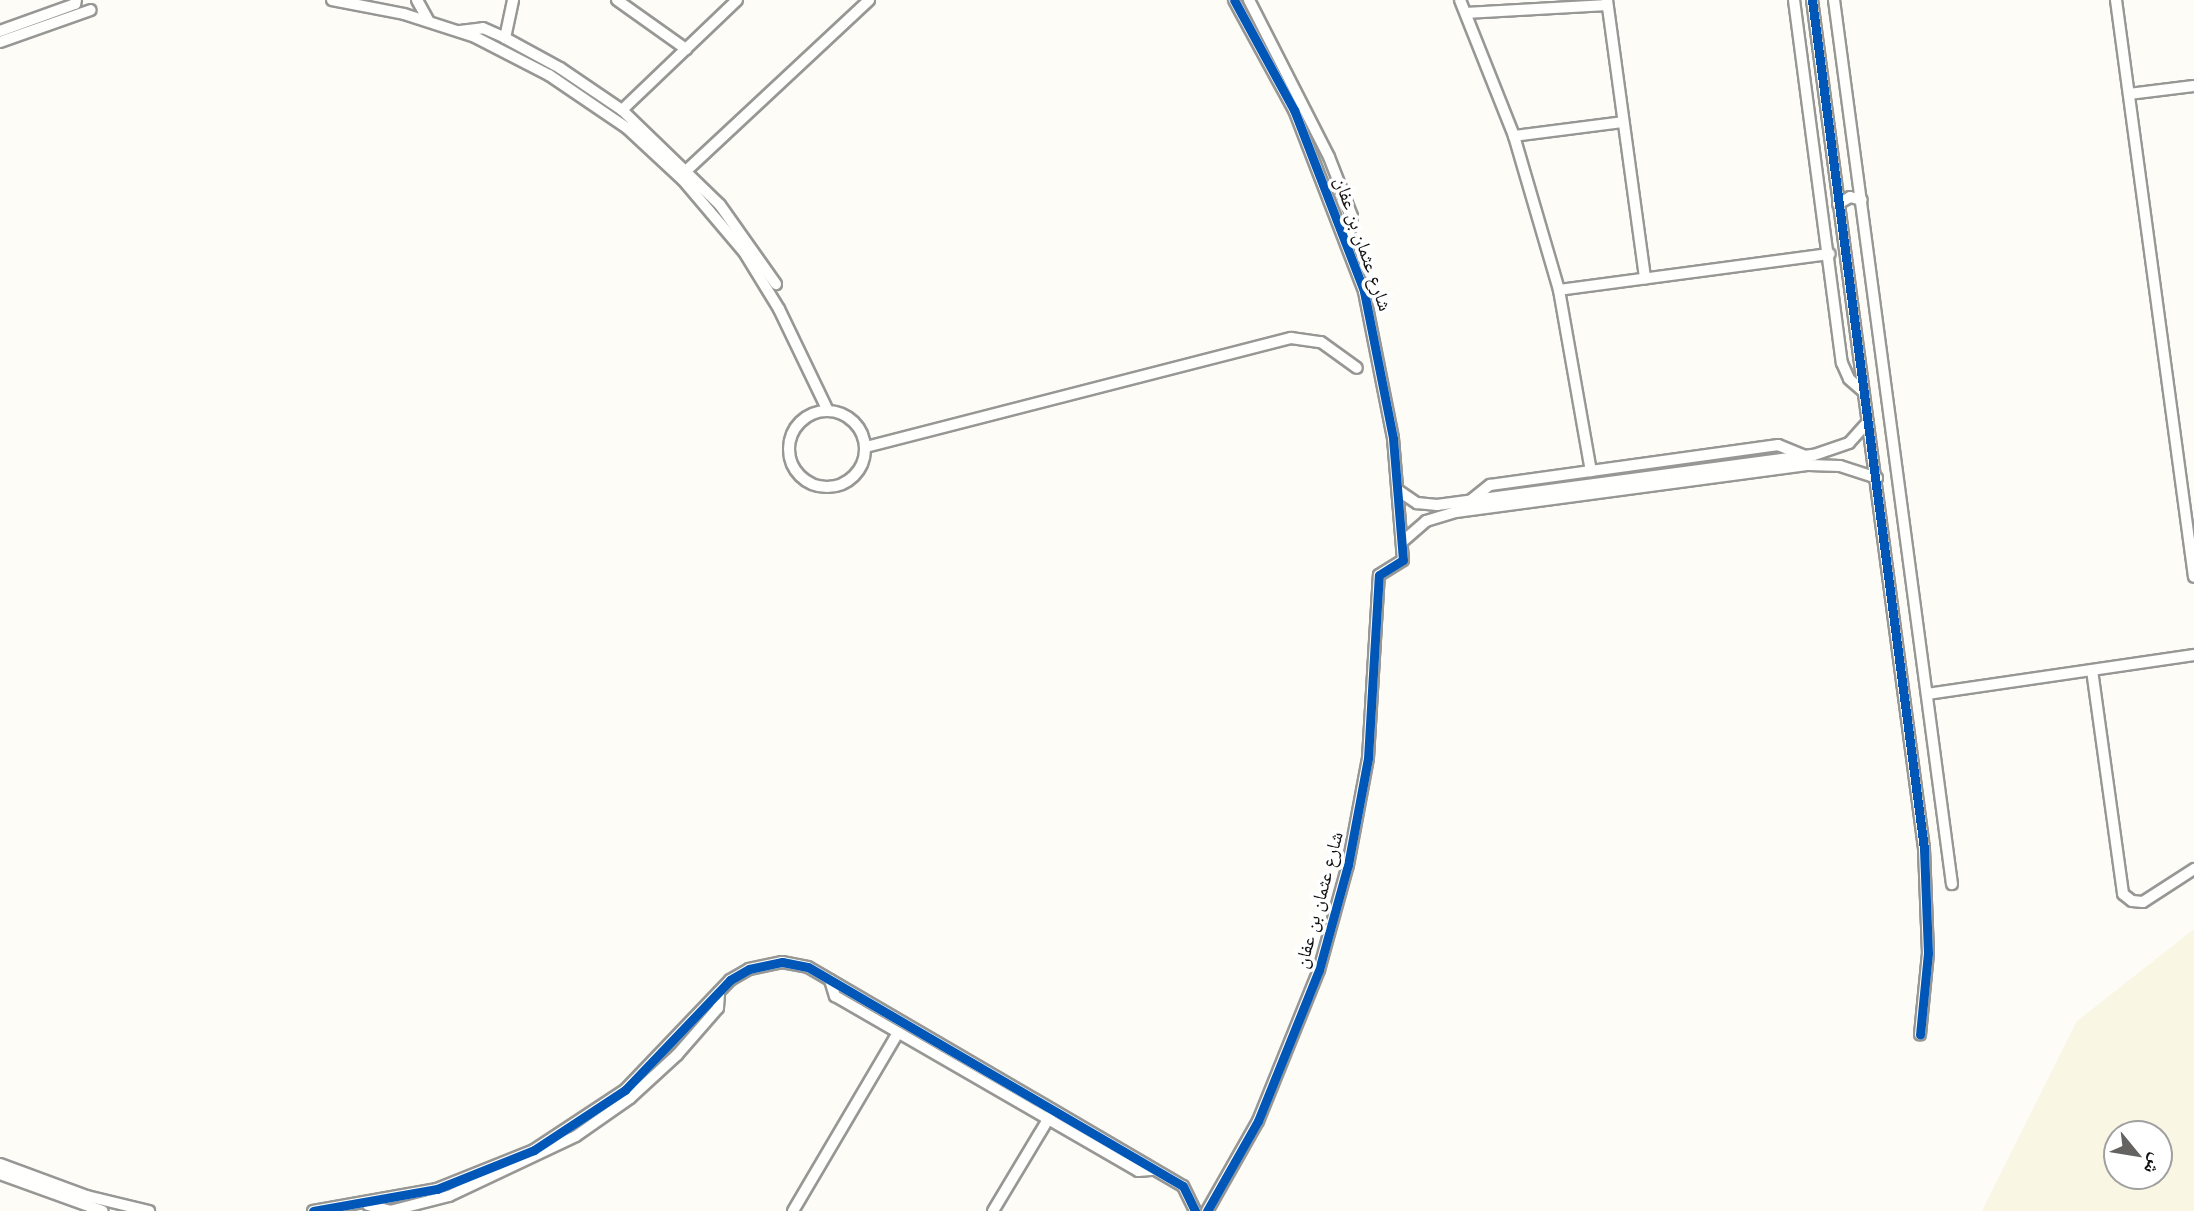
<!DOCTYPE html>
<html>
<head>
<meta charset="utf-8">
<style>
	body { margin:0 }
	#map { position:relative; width:2194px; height:1211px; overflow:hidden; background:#fdfcf7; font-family:"Noto Serif","Noto Naskh Arabic",serif }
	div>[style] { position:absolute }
	.farmland>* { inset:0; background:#f9f7e4 }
	.roads { filter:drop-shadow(2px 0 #979795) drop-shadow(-2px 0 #979795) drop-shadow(0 2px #979795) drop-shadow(0 -2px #979795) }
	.minor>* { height:10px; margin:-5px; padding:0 5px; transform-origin:5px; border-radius:5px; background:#fffffe }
	.minor>.ring { margin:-5px; padding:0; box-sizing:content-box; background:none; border:10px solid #fffffe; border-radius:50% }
	.cycleway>* { height:9px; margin:-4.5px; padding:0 4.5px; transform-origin:4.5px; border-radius:4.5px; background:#0057b8 }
	span { translate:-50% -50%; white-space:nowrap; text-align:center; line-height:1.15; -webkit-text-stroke:7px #fff; paint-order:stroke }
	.street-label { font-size:19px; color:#111 }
	.north { position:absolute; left:2103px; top:1120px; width:70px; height:70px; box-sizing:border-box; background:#fff; border:2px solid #a0a0a0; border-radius:50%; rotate:120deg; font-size:19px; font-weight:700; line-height:28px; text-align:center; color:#111 }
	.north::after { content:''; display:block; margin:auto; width:24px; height:32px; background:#646362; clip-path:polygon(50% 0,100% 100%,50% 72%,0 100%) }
</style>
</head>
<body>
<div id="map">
	<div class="farmland">
		<i style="clip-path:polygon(evenodd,2194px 929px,2194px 1211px,1982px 1211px,2077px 1021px,2194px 929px,2117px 1134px,2159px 1134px,2159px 1176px,2117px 1176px,2117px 1134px)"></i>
	</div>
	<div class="roads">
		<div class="minor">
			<i style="left:332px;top:0;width:73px;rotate:11deg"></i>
			<i style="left:404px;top:14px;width:75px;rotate:17.9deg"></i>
			<i style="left:475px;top:37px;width:83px;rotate:27.2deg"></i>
			<i style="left:549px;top:75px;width:94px;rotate:34.2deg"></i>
			<i style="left:627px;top:128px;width:76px;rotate:42.9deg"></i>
			<i style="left:683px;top:180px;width:94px;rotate:49.7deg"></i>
			<i style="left:744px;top:252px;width:67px;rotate:58.4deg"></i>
			<i style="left:779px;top:309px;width:113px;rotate:64.3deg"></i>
			<i style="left:417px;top:0;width:23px;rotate:61deg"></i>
			<i style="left:617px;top:0;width:85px;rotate:35.4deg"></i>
			<i style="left:1249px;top:0;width:176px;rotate:63deg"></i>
			<i style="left:1329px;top:157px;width:63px;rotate:68.7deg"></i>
			<i style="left:1352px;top:216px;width:27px;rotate:100deg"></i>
			<i style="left:1460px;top:0;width:146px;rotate:68.3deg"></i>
			<i style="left:1514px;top:136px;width:160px;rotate:73.7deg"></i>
			<i style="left:1559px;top:290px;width:184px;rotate:80deg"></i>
			<i style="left:1607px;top:0;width:281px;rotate:82.2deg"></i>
			<i style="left:1794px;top:0;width:366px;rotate:82.5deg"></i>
			<i style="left:1842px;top:363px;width:17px;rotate:66deg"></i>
			<i style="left:1849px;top:379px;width:18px;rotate:41deg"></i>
			<i style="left:1812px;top:0;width:856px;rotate:82.48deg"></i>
			<i style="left:1924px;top:849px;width:104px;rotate:87.8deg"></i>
			<i style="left:1928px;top:953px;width:82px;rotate:95.6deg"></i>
			<i style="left:1834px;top:0;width:892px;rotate:82.4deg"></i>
			<i style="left:2116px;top:0;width:582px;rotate:82.3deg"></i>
			<i style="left:1466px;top:13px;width:141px;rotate:-3.2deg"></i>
			<i style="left:0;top:31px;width:80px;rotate:-19.8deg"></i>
			<i style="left:75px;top:4px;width:4px;rotate:-76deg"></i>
			<i style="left:460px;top:31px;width:23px;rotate:-7deg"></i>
			<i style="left:483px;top:28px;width:24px;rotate:24deg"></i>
			<i style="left:505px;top:38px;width:63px;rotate:28.6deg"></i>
			<i style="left:560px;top:68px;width:75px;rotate:34.1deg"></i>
			<i style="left:622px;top:110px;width:136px;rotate:44.1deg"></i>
			<i style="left:720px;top:205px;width:97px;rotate:54.7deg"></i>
			<i style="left:505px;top:38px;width:39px;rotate:-78deg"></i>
			<i style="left:0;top:42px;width:96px;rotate:-19.4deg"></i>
			<i style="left:2129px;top:94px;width:65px;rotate:-7deg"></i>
			<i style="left:622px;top:110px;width:159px;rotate:-43.7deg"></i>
			<i style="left:1514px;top:136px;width:110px;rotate:-7.3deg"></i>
			<i style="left:687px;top:170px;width:249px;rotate:-43deg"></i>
			<i style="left:1838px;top:204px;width:14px;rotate:-30deg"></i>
			<i style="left:1850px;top:197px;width:12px;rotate:14deg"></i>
			<i style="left:1559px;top:290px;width:273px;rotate:-7.6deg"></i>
			<i class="ring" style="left:789px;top:411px;width:66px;height:66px"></i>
			<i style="left:866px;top:447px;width:439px;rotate:-14.4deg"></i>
			<i style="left:1291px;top:338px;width:30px;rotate:8deg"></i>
			<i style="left:1321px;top:342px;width:44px;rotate:35.8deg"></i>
			<i style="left:1399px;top:491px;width:22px;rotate:34deg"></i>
			<i style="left:1417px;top:503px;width:20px;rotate:6deg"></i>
			<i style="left:1437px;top:505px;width:380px;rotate:-7.6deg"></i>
			<i style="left:1814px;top:455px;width:37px;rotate:-19deg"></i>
			<i style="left:1849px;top:443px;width:28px;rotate:-48deg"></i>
			<i style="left:1470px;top:501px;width:26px;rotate:-39deg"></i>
			<i style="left:1490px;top:485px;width:291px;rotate:-7.9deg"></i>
			<i style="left:1778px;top:445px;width:29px;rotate:22deg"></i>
			<i style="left:1402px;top:542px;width:32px;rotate:-41deg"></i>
			<i style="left:1426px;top:521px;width:31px;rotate:-17deg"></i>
			<i style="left:1456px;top:512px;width:356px;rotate:-7.6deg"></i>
			<i style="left:1809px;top:465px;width:31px;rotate:2deg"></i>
			<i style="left:1840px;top:466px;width:39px;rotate:18deg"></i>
			<i style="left:2092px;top:670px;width:226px;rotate:82.1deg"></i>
			<i style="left:2123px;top:894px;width:11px;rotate:38deg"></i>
			<i style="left:2132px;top:901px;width:11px;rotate:5deg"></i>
			<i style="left:2143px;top:902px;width:61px;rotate:-32.9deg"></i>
			<i style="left:1927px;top:694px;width:270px;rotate:-8.3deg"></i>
			<i style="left:830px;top:980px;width:17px;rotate:73deg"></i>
			<i style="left:835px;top:996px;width:350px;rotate:30deg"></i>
			<i style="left:1138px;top:1171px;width:16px;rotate:-4deg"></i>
			<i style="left:0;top:1164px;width:93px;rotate:20.2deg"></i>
			<i style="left:87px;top:1196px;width:64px;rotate:13.6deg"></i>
			<i style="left:0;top:1174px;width:109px;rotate:19.8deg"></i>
			<i style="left:368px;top:1205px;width:23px;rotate:15deg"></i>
			<i style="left:390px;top:1211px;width:61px;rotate:-14.3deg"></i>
			<i style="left:449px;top:1196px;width:140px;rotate:-25.3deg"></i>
			<i style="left:576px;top:1136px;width:66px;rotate:-35.1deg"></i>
			<i style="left:630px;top:1098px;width:64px;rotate:-42.5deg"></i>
			<i style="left:677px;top:1055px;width:62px;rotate:-48.9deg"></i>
			<i style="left:718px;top:1008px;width:16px;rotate:-86deg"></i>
			<i style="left:313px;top:1211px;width:126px;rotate:-10.1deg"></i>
			<i style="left:437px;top:1189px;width:105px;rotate:-21.9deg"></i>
			<i style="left:534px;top:1150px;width:109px;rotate:-33.4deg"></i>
			<i style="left:625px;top:1090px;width:152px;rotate:-46.3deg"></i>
			<i style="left:730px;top:980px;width:22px;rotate:-30deg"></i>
			<i style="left:749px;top:969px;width:34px;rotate:-12deg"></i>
			<i style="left:782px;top:962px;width:26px;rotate:11deg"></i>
			<i style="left:808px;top:967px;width:434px;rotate:30.3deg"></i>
			<i style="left:1183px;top:1186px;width:28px;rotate:64deg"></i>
			<i style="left:793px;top:1211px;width:207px;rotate:-59.5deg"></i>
			<i style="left:993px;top:1211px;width:111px;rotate:-59deg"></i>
			<i style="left:1207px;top:1211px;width:103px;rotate:-60.5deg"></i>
			<i style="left:1258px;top:1121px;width:163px;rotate:-68deg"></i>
			<i style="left:1319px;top:970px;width:109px;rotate:-74.6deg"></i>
			<i style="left:1348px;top:865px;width:109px;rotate:-79.4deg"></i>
			<i style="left:1368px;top:758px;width:183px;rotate:-86.6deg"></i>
			<i style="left:1379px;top:575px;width:28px;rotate:-32deg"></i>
			<i style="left:1403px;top:560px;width:122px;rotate:-94.7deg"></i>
			<i style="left:1393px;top:438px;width:150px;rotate:-101.2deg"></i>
			<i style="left:1364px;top:291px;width:194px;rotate:-111.1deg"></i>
			<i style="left:1294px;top:110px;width:125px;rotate:-118.6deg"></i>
		</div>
	</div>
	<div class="cycleway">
		<i style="left:1812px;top:0;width:856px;rotate:82.48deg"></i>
		<i style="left:1924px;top:849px;width:104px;rotate:87.8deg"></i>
		<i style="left:1928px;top:953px;width:82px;rotate:95.6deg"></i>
		<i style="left:313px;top:1211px;width:126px;rotate:-10.1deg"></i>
		<i style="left:437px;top:1189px;width:105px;rotate:-21.9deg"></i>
		<i style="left:534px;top:1150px;width:109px;rotate:-33.4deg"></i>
		<i style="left:625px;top:1090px;width:152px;rotate:-46.3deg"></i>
		<i style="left:730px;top:980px;width:22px;rotate:-30deg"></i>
		<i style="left:749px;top:969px;width:34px;rotate:-12deg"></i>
		<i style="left:782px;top:962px;width:26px;rotate:11deg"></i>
		<i style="left:808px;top:967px;width:434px;rotate:30.3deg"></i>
		<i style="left:1183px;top:1186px;width:28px;rotate:64deg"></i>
		<i style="left:1207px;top:1211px;width:103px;rotate:-60.5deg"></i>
		<i style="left:1258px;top:1121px;width:163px;rotate:-68deg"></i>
		<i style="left:1319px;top:970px;width:109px;rotate:-74.6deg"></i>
		<i style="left:1348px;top:865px;width:109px;rotate:-79.4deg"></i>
		<i style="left:1368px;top:758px;width:183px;rotate:-86.6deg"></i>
		<i style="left:1379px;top:575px;width:28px;rotate:-32deg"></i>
		<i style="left:1403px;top:560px;width:122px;rotate:-94.7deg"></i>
		<i style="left:1393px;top:438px;width:150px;rotate:-101.2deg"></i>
		<i style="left:1364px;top:291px;width:194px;rotate:-111.1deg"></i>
		<i style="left:1294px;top:110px;width:125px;rotate:-118.6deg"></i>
	</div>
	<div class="street-label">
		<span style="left:1363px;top:244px;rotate:71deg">شارع عثمان بن عفان</span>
		<span style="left:1319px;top:900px;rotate:-75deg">شارع عثمان بن عفان</span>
	</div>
	<div class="north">ش</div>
</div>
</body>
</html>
